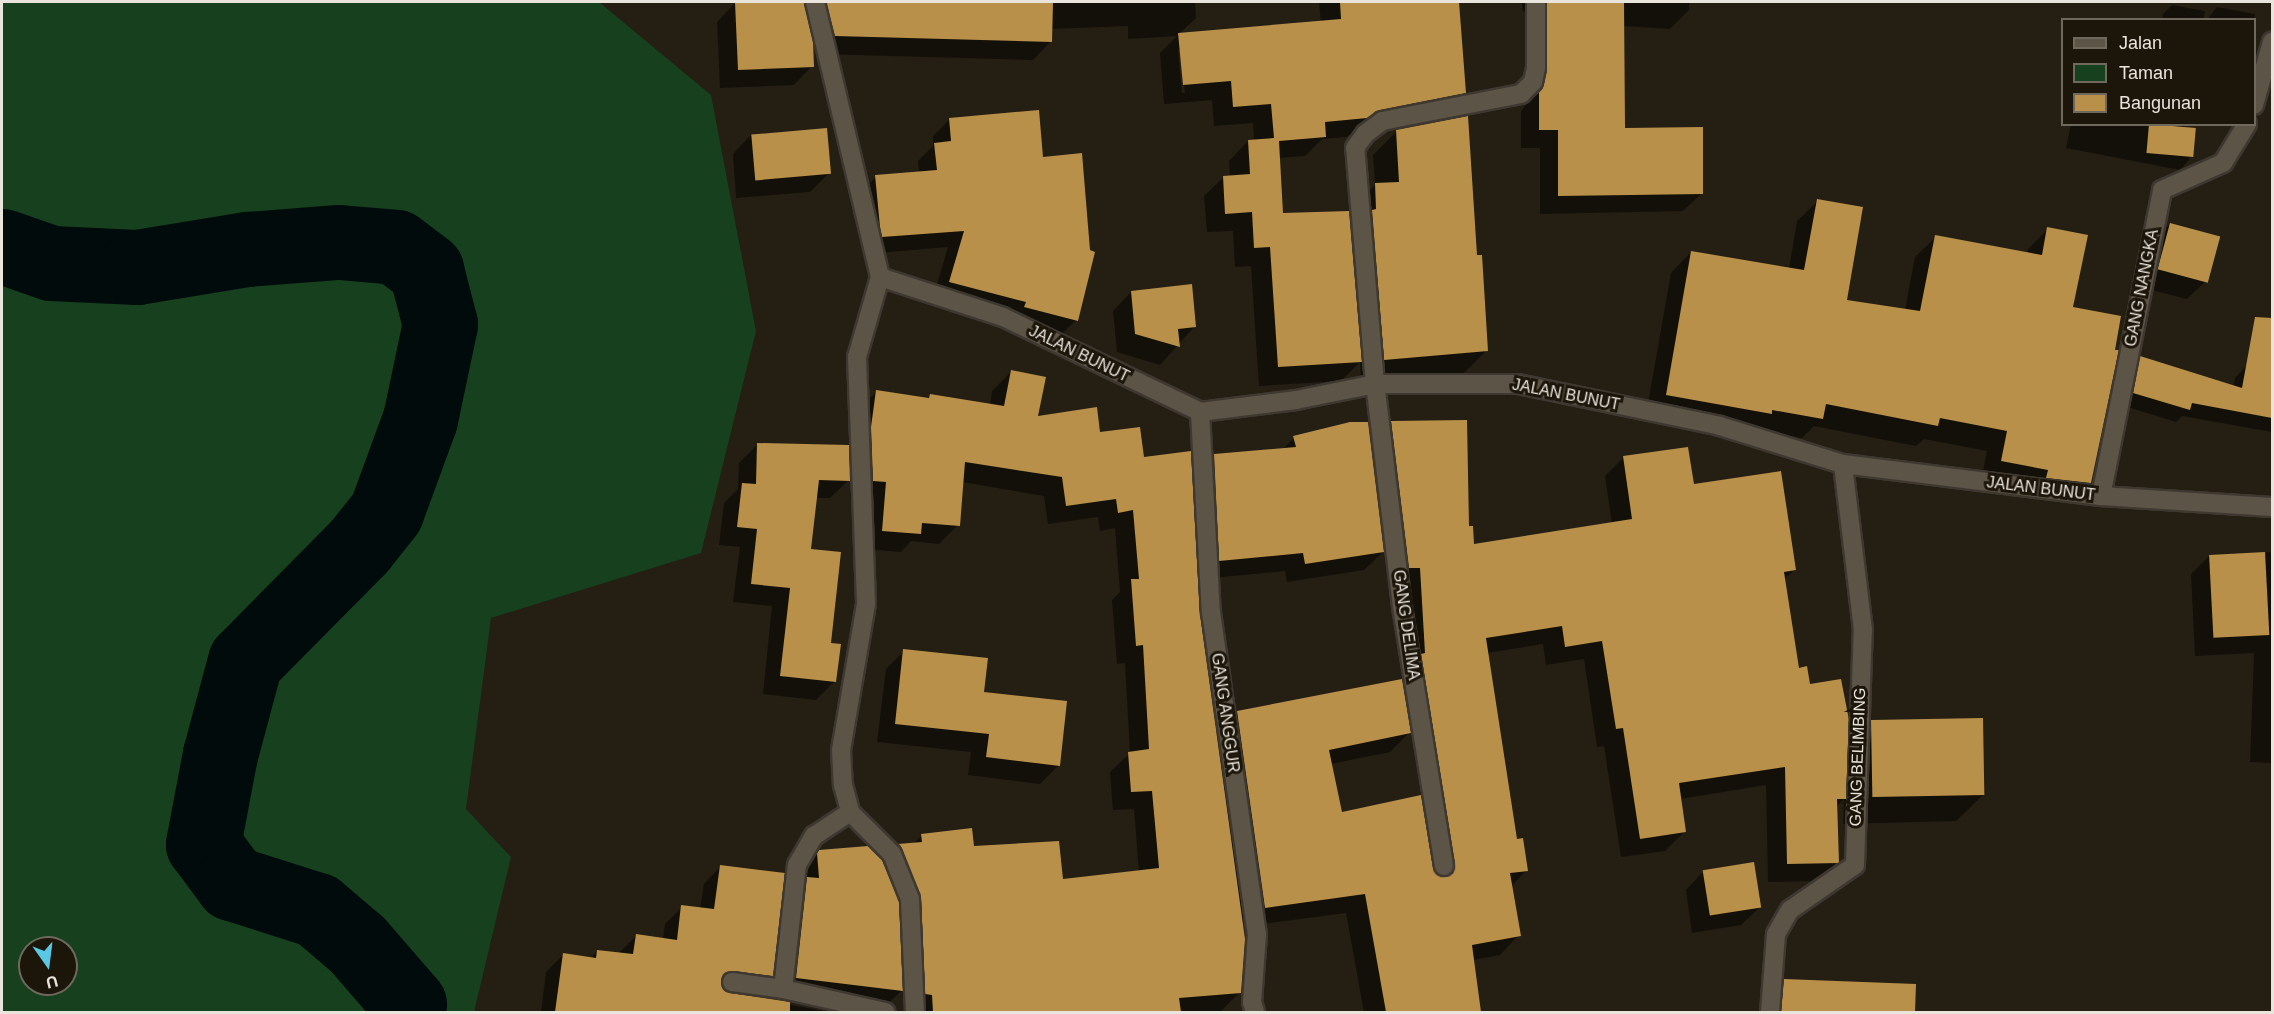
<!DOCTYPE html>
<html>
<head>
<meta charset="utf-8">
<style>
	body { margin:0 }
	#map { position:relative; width:2274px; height:1014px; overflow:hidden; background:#251e12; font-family:Helvetica,sans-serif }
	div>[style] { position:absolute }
	.green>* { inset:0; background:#16401e }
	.shadow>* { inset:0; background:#0007 }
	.river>* { height:75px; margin:-37.5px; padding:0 37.5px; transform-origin:37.5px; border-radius:37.5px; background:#010b0c }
	.building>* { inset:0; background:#b99049; transform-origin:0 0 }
	.roads { filter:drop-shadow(2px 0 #3e3831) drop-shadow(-2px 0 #3e3831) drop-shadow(0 2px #3e3831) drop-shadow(0 -2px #3e3831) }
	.street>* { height:18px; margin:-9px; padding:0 9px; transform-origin:9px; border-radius:9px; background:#5c5446 }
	span { translate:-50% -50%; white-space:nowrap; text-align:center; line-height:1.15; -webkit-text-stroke:6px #1c1509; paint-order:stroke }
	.street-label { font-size:16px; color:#e9e4dc }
	.frame { position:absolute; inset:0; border:3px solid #e9e4dc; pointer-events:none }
	.legend { position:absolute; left:2061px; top:18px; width:195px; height:108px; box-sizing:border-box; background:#1c1509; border:2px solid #6e685d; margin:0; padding:8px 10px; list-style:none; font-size:18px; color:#e9e4dc }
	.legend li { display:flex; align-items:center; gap:12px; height:30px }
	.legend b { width:30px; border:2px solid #6e685d }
	.north { position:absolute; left:18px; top:936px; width:60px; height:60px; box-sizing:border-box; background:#1c1509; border:2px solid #6e685d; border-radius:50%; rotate:166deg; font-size:16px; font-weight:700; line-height:24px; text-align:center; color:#e9e4dc }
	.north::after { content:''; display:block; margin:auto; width:21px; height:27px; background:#5ac8e5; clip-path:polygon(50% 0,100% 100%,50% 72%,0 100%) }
</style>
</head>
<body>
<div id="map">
	<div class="green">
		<i style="clip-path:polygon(evenodd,2px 2px,599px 2px,711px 95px,756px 331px,701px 553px,491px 618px,466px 809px,511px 857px,474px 1012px,2px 1012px,2px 2px,30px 948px,66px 948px,66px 984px,30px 984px,30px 948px)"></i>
	</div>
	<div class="shadow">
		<i style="clip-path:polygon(evenodd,767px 2px,804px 2px,807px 17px,822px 2px,1195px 2px,1196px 18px,1179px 34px,1321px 22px,1319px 2px,1458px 2px,1465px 93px,1445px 112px,1359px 129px,1346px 137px,1322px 139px,1305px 156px,1278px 158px,1282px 214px,1349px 234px,1353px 230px,1352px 208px,1375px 185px,1373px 155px,1397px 131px,1476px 257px,1486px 351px,1463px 374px,1361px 383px,1360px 362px,1341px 381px,1259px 386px,1251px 266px,1235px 267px,1233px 231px,1207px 232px,1204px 196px,1224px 177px,1230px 177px,1229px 161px,1248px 141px,1254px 141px,1253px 123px,1214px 126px,1212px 100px,1164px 104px,1160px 53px,1177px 36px,1128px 39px,1128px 26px,1051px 29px,1051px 41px,1033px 60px,817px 54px,812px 37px,812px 66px,794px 85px,720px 88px,717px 22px,735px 3px,767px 2px,1178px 50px,1181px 50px,1185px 93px,1182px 93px,1178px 50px)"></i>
		<i style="clip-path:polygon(1522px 2px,1689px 2px,1689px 10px,1670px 29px,1623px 26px,1623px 129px,1702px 193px,1683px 211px,1540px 214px,1540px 148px,1521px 148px,1521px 112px,1526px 104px,1529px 87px,1527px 14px,1522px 10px)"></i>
		<i style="clip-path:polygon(2172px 5px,2205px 11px,2203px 20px,2162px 20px,2163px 14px)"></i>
		<i style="clip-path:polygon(2217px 7px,2255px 14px,2254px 20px,2207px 20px)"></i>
		<i style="clip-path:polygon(950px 119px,1042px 158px,1076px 320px,1059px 337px,933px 298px,948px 247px,866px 254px,859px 194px,876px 177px,919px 173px,918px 161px,933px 146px,933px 136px)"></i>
		<i style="clip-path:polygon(2071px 124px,2184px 124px,2184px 127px,2195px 129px,2189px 160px,2180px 170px,2066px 148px)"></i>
		<i style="clip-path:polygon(751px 135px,829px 173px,810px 192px,736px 198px,733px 154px)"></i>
		<i style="clip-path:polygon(1818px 201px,1845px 301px,1905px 310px,1915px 257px,1936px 237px,2027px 254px,2028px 249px,2048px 229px,2071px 309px,2089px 483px,2069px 503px,2027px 498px,2028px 490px,1981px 481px,1987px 451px,1924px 439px,1916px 446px,1814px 426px,1802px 438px,1646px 415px,1671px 273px,1691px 252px,1789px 269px,1797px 221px)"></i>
		<i style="clip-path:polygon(2170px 224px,2206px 281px,2187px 299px,2140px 287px,2152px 243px)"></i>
		<i style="clip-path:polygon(1131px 292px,1194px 327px,1160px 365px,1117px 352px,1113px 311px)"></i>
		<i style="clip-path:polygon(2272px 356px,2272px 432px,2182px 416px,2176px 422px,2121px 405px,2128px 371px,2141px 358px,2233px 387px,2235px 378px,2247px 365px,2270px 369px)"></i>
		<i style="clip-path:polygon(evenodd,1011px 372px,1036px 417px,1099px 434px,1143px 459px,1198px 614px,1216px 734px,1237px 713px,1404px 680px,1403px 674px,1406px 671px,1401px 586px,1390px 586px,1372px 442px,1392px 423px,1468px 528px,1472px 546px,1612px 524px,1605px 476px,1624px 457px,1693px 486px,1794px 570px,1784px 580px,1798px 669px,1846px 747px,1872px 722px,1983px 795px,1956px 821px,1843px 824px,1844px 799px,1836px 807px,1837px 862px,1818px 881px,1768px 882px,1766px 785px,1680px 799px,1685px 831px,1665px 851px,1621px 857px,1604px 746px,1597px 747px,1584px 659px,1546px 665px,1543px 644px,1487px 653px,1516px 840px,1527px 870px,1511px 886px,1519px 935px,1500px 955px,1473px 960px,1479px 1012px,1364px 1012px,1346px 913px,1246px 926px,1243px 916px,1240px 992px,1221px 1011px,907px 1012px,902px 915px,898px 904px,901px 991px,883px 1009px,825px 1002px,819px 1008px,778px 998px,789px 897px,801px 870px,819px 852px,882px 862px,898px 845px,913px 844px,922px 835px,973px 848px,1061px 880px,1139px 872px,1134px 809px,1113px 810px,1110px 772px,1130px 753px,1125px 663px,1117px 664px,1112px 600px,1120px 592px,1115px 528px,1100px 531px,1098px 517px,1048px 524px,1044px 496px,962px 482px,958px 525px,939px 544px,911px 541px,901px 552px,864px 549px,858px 410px,877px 391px,990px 405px,992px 391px,1011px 372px,1412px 730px,1422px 797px,1341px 813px,1330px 764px,1390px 752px,1412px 730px)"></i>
		<i style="clip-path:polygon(1294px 438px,1383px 552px,1364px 570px,1287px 582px,1285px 571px,1202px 579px,1196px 474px,1214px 456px,1282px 450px)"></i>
		<i style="clip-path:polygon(758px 444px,849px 480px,830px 498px,815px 498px,810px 551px,835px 681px,816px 700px,763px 694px,772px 606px,733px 602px,740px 547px,719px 545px,724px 503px,738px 489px,739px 463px)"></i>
		<i style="clip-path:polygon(2272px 552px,2272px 763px,2250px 762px,2254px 653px,2195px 656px,2191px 574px,2209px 556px)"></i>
		<i style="clip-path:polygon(904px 651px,982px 693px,1059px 765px,1040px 784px,968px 775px,971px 752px,877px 742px,886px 669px)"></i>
		<i style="clip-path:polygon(721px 866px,772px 976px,754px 993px,725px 990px,725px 992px,828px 1012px,541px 1012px,546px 972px,563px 955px,590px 959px,597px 951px,618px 954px,636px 936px,663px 939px,665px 924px,682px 907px,700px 909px,704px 884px)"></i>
		<i style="clip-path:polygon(1704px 871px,1760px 907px,1741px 925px,1692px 933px,1686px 890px)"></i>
		<i style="clip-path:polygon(1784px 981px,1898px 985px,1897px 1012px,1766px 1012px,1768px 998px)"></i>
	</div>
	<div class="river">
		<i style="left:2px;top:246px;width:52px;rotate:19.1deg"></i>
		<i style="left:51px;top:263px;width:86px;rotate:2.7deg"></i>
		<i style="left:137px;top:267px;width:111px;rotate:-9.3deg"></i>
		<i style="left:247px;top:249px;width:92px;rotate:-4.4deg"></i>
		<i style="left:339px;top:242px;width:57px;rotate:5deg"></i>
		<i style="left:396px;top:247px;width:38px;rotate:37deg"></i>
		<i style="left:426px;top:270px;width:56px;rotate:75.5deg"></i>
		<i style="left:440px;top:324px;width:97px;rotate:101.9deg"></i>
		<i style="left:420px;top:419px;width:99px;rotate:110.1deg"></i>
		<i style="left:386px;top:512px;width:43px;rotate:128.5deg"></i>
		<i style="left:359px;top:546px;width:162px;rotate:134.7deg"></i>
		<i style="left:245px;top:661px;width:96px;rotate:105deg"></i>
		<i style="left:220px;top:754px;width:92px;rotate:100.7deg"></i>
		<i style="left:203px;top:844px;width:49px;rotate:53.4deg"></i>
		<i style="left:232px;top:883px;width:89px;rotate:17.6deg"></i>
		<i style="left:317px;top:910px;width:52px;rotate:40.4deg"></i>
		<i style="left:357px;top:944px;width:79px;rotate:49.1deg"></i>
		<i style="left:409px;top:1004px;width:8px;rotate:97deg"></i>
	</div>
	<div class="building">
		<i style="clip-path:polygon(735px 2px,804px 2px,813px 41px,814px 67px,738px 70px)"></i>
		<i style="clip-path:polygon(826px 2px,1053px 2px,1052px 42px,835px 36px)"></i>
		<i style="clip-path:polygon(1340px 2px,1459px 2px,1466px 93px,1380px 110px,1367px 118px,1325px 122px,1326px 137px,1279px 141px,1283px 213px,1349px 211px,1362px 362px,1278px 367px,1270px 247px,1254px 248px,1252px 212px,1225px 214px,1223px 176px,1250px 174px,1248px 140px,1274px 138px,1271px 104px,1233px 107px,1231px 81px,1183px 85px,1178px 33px,1341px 19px)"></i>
		<i style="clip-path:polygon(1547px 2px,1624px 2px,1625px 128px,1703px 127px,1703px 194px,1558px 196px,1558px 130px,1539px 130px,1539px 92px,1544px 84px,1547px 68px)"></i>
		<i style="clip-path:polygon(1039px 110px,1043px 157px,1082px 153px,1090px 250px,1095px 252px,1078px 321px,1024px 307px,1026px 302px,949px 282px,964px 231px,882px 237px,880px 227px,875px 175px,937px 170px,934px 143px,951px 141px,949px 118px)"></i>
		<i style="clip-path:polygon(1468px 116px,1477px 255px,1482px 255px,1488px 351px,1384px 360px,1372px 210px,1376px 209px,1375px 183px,1399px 182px,1396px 130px)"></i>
		<i style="left:2149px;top:124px;width:47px;height:29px;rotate:5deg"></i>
		<i style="left:827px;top:128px;width:46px;height:76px;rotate:85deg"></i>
		<i style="clip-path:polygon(1817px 199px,1863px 207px,1847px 300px,1920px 311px,1935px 235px,2042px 255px,2047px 227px,2088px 235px,2073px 307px,2121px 316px,2115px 350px,2119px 350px,2091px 483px,2046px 478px,2048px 470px,2001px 461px,2007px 431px,1940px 418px,1938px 426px,1826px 404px,1823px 419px,1772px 410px,1772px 414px,1666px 395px,1691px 251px,1804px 270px)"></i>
		<i style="left:2170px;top:223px;width:52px;height:48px;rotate:15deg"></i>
		<i style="clip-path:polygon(1192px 284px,1196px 327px,1178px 329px,1180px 347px,1135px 334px,1131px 291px)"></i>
		<i style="clip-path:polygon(2255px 317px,2272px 318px,2272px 418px,2192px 403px,2190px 410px,2133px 393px,2140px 356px,2242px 388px)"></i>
		<i style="clip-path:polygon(1011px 370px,1046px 377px,1038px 416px,1097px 407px,1100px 432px,1140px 427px,1144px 457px,1191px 451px,1200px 614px,1245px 939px,1241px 993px,1179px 998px,1181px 1012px,933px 1012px,932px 995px,925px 994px,921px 898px,898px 844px,922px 842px,921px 834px,972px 828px,974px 846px,1059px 841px,1063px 879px,1159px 868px,1152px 791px,1131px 792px,1128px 752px,1149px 749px,1143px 645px,1136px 646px,1131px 579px,1139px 579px,1133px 510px,1118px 513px,1116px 499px,1066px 506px,1062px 477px,965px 462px,960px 526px,922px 523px,921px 534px,882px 531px,886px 482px,873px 481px,871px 427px,876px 390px,929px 398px,930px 394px,1004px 406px)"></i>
		<i style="clip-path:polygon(1467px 420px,1469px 526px,1473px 526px,1474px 544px,1632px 519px,1623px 456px,1688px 447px,1694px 484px,1781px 471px,1796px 570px,1784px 572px,1799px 668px,1807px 666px,1810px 684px,1841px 679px,1849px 720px,1846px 799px,1837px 799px,1839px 863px,1787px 864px,1785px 767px,1679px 783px,1686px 832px,1640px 839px,1623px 728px,1616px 729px,1602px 641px,1565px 647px,1562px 626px,1486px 638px,1517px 839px,1523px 838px,1528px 871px,1510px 873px,1521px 936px,1472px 945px,1481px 1012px,1386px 1012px,1365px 894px,1265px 908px,1237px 711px,1402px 679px,1411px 733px,1329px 750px,1342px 812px,1421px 795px,1433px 868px,1441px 877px,1452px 874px,1455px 864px,1421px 654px,1425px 653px,1420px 568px,1409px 568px,1391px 421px)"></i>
		<i style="clip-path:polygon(1350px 422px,1368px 422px,1384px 552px,1305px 564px,1303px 553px,1219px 561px,1214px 454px,1296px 447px,1293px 436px)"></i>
		<i style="clip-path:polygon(757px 443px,849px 445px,850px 481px,819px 480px,811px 549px,841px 552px,831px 643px,841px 644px,836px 682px,780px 676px,790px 588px,751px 584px,757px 529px,737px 527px,742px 483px,756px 484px)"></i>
		<i style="left:2265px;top:552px;width:83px;height:56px;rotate:87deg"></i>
		<i style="clip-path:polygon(903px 649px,988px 658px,984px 692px,1067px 701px,1060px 766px,986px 757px,989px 734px,895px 724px)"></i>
		<i style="left:1983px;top:718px;width:77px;height:112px;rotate:89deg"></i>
		<i style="clip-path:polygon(868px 846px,882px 860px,899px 901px,903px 991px,796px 978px,807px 877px,819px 878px,817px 853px,819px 850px)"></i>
		<i style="left:1754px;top:862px;width:46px;height:52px;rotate:81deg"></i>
		<i style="clip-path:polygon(720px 865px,785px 873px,773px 976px,733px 971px,724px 975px,721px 981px,722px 987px,730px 993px,790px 1002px,790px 1012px,555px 1012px,563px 953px,596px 958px,597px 950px,633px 954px,636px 934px,677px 940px,681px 905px,714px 909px)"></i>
		<i style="clip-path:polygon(1784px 979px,1916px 984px,1915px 1012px,1781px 1012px)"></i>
	</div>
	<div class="roads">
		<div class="street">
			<i style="left:815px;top:2px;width:283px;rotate:76.7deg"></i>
			<i style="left:880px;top:277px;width:83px;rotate:106deg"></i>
			<i style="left:857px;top:357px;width:247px;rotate:87.9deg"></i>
			<i style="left:866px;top:604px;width:148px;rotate:99.7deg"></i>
			<i style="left:841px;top:750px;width:35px;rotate:87deg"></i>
			<i style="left:843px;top:785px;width:28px;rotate:75deg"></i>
			<i style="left:850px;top:812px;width:59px;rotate:45deg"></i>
			<i style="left:892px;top:854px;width:48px;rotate:68.2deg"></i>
			<i style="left:910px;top:899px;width:113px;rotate:87.5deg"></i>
			<i style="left:2254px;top:105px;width:66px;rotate:-74.1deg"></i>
			<i style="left:880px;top:277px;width:129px;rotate:18deg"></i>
			<i style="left:1003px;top:317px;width:219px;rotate:25.7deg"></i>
			<i style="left:1200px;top:412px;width:97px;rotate:-7.1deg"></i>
			<i style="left:1296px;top:400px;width:81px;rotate:-11.4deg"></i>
			<i style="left:1375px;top:384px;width:143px"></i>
			<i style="left:1518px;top:384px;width:206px;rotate:11.7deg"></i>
			<i style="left:1720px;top:426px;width:129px;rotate:17.2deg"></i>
			<i style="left:1843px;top:464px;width:260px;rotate:7.1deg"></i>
			<i style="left:2101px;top:496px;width:171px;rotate:3.7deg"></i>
			<i style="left:1200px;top:412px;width:200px;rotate:86.9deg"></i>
			<i style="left:1211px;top:612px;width:325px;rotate:81.9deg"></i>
			<i style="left:1257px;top:934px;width:68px;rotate:94.2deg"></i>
			<i style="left:1252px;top:1002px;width:10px;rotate:73deg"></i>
			<i style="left:2101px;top:496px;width:312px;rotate:-78.7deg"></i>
			<i style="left:2162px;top:190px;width:67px;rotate:-23.9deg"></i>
			<i style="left:2223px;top:163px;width:46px;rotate:-58.4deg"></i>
			<i style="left:1444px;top:866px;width:263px;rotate:-99.2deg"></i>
			<i style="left:1402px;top:606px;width:224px;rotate:-96.9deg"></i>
			<i style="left:1375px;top:384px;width:237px;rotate:-94.8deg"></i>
			<i style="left:1355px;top:148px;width:17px;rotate:-54deg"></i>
			<i style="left:1365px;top:134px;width:21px;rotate:-37deg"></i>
			<i style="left:1382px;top:121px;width:142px;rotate:-11deg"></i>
			<i style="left:1521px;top:94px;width:17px;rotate:-45deg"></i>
			<i style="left:1533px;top:82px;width:14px;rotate:-78deg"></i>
			<i style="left:1536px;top:68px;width:66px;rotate:-90deg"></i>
			<i style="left:732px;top:982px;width:51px;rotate:7.8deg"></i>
			<i style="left:783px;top:989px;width:105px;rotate:12.7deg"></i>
			<i style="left:783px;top:989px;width:125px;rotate:-83.6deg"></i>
			<i style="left:797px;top:865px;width:34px;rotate:-60deg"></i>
			<i style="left:814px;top:836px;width:43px;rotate:-33.7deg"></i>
			<i style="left:1770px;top:1012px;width:78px;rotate:-85.6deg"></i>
			<i style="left:1776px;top:934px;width:28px;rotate:-60deg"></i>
			<i style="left:1790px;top:910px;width:79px;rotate:-34.7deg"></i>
			<i style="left:1855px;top:865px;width:235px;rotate:-88.1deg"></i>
			<i style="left:1863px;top:630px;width:167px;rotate:-96.9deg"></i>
		</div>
	</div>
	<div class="street-label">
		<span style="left:2142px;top:288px;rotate:-79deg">GANG NANGKA</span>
		<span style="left:1079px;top:354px;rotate:26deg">JALAN BUNUT</span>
		<span style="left:1566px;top:395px;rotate:11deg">JALAN BUNUT</span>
		<span style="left:2041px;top:489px;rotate:7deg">JALAN BUNUT</span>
		<span style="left:1406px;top:625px;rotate:82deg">GANG DELIMA</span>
		<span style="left:1225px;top:713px;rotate:82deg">GANG ANGGUR</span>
		<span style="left:1858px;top:757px;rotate:-88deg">GANG BELIMBING</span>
	</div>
	<div class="frame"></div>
	<ul class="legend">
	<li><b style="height:8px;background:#5c5446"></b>Jalan</li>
	<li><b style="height:16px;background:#16401e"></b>Taman</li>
	<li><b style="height:16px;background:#b99049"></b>Bangunan</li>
	</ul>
	<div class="north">U</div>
</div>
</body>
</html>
